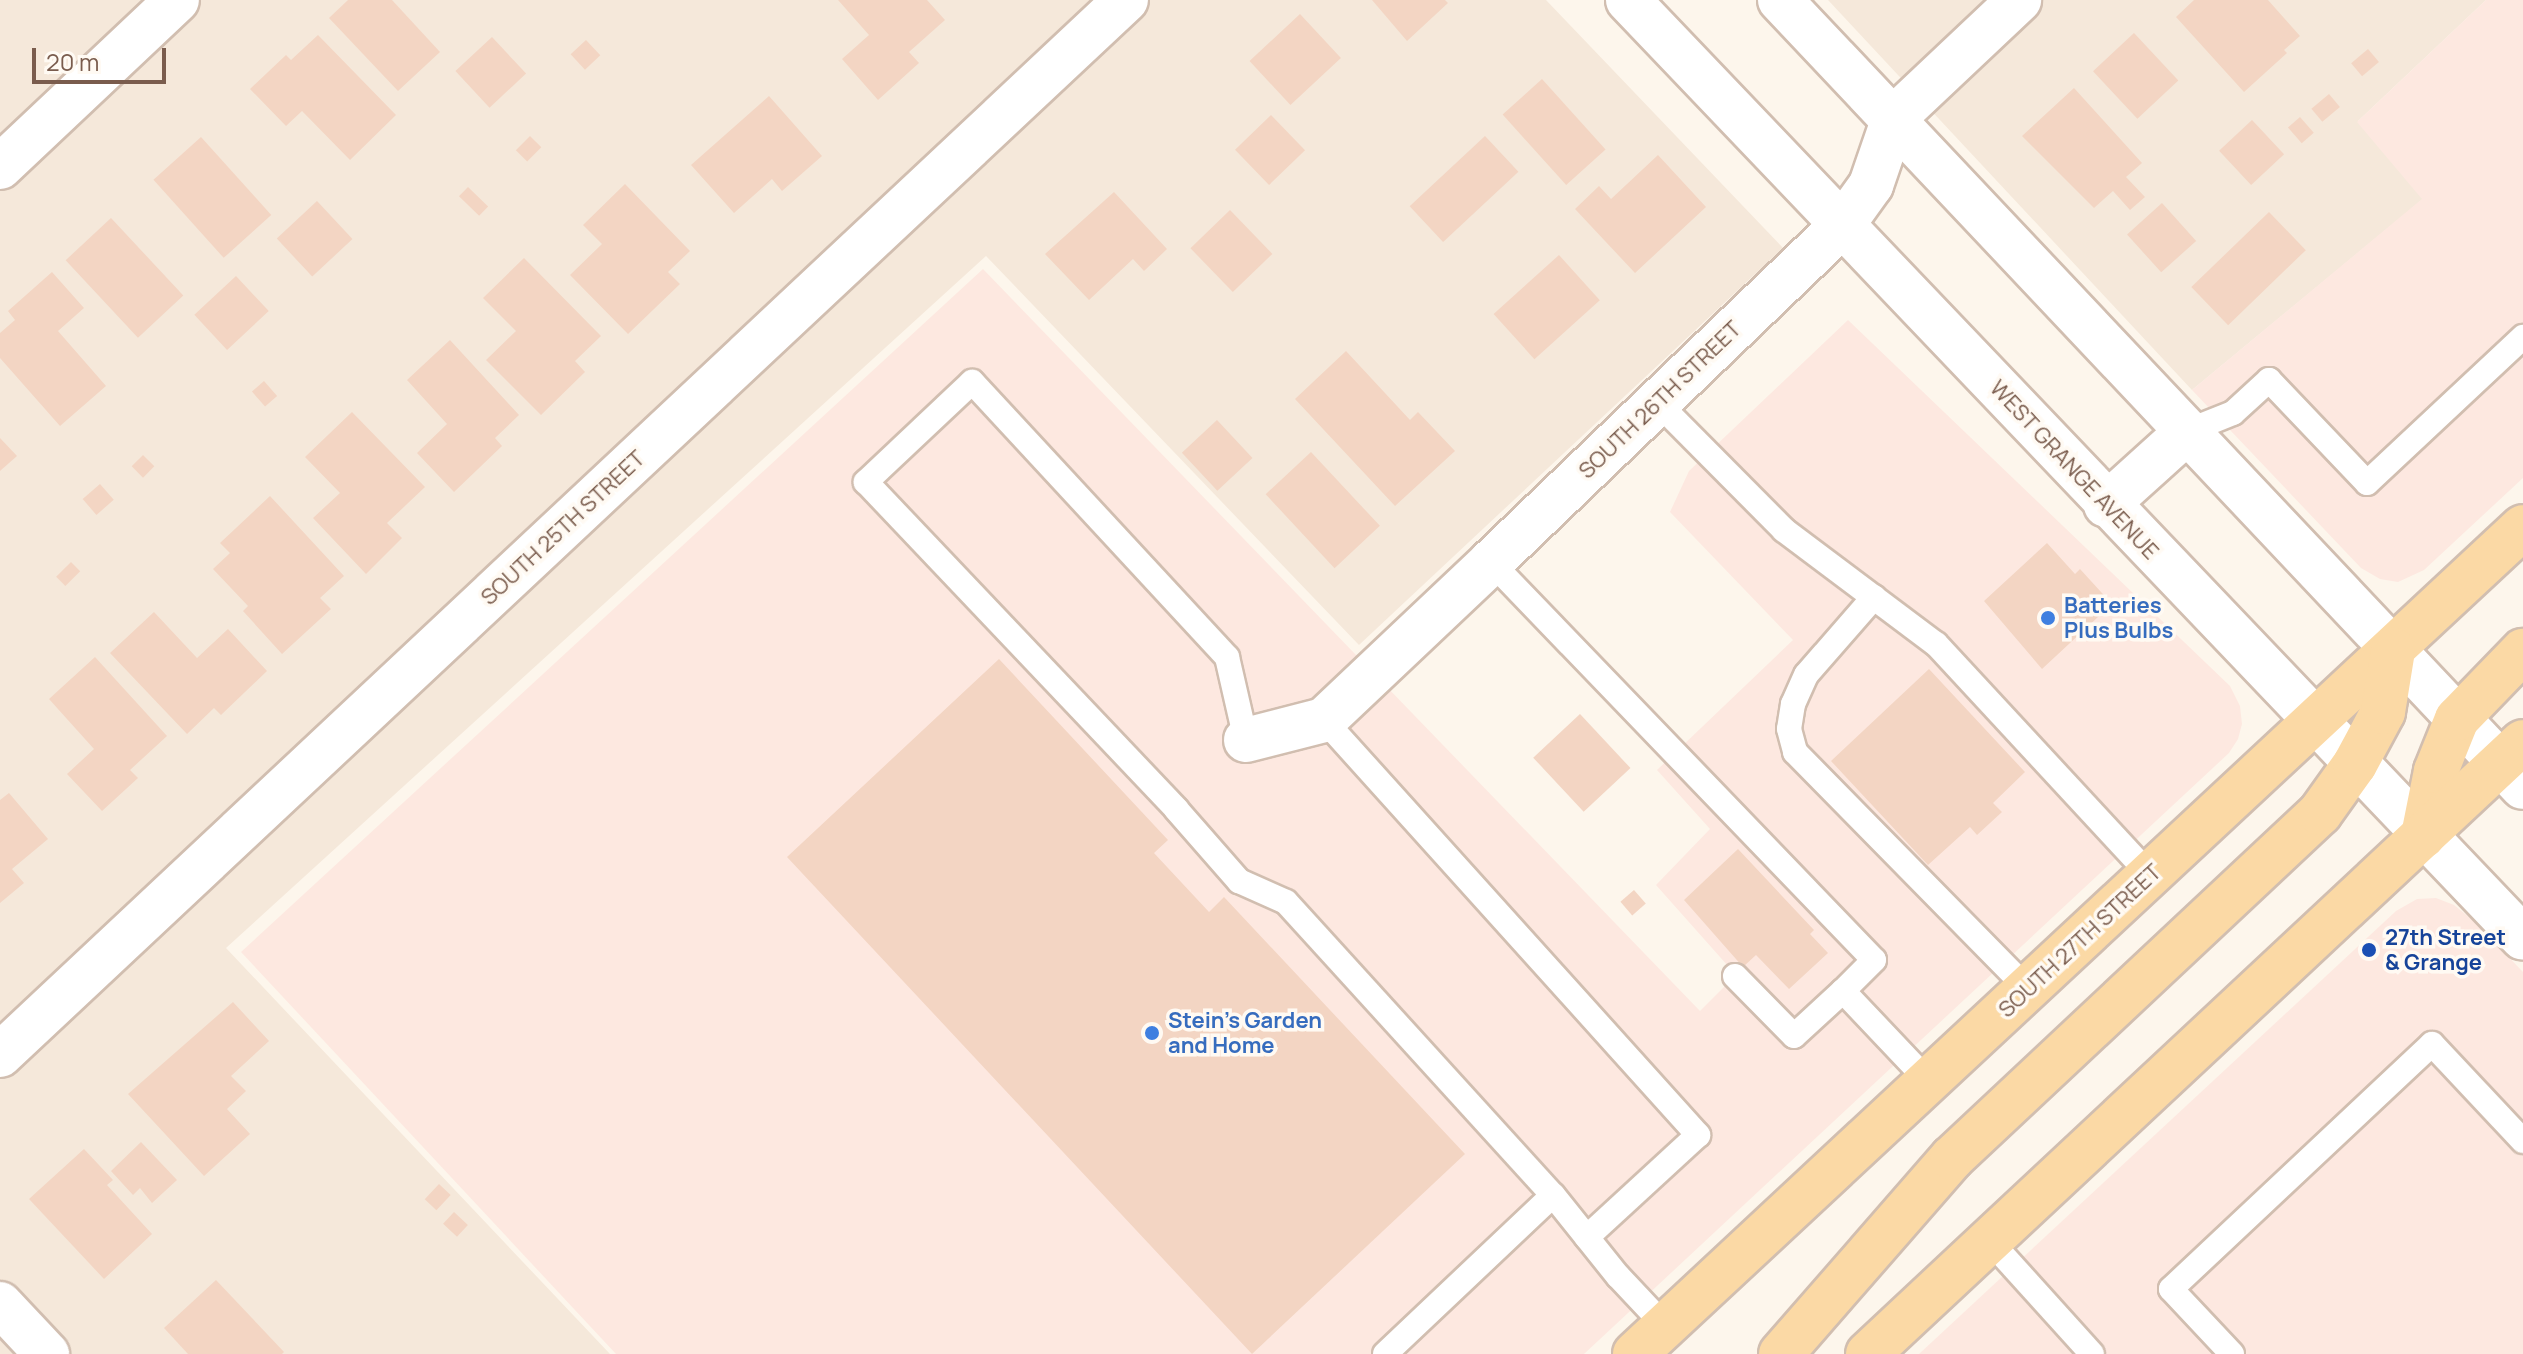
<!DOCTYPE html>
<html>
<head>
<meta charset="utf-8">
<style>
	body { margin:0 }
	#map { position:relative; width:2523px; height:1354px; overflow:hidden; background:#fdf6ec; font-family:Manrope,sans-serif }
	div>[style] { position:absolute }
	.residential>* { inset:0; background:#f5e8da }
	.commercial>* { inset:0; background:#fde8e0 }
	.building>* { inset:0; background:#f3d5c3; transform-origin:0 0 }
	.roads { filter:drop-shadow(2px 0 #d1beb0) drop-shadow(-2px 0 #d1beb0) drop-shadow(0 2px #d1beb0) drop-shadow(0 -2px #d1beb0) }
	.service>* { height:24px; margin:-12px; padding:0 12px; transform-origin:12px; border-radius:12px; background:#fff }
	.minor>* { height:44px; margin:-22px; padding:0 22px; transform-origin:22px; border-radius:22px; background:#fff }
	.tertiary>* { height:44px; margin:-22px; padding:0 22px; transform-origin:22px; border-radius:22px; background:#fff }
	.primary>* { height:44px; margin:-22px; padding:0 22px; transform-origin:22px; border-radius:22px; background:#fbd9a5 }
	.dots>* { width:22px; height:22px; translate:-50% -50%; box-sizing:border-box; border:4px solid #fffaf3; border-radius:50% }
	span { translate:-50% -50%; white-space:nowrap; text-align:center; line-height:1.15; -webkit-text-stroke:7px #fffaf3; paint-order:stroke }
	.street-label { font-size:22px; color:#7a5c4d }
	.shop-label { font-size:22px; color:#366cbe; font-weight:700 }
	.left { translate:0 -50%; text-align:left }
	.transit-label { font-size:22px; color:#164399; font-weight:700 }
	.scale { position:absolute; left:32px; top:48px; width:134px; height:36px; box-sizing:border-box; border:4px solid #7a5c4d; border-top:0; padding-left:10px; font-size:24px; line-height:28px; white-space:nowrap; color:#7a5c4d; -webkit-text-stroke:6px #fffaf3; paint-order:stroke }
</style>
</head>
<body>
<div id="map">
	<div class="residential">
		<i style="clip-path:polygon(0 0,1546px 0,1783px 248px,1359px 645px,986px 256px,226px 948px,610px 1354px,0 1354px)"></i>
		<i style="clip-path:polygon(1828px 0,2486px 0,2358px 121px,2423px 199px,2192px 390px)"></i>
	</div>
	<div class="commercial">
		<i style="clip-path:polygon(2486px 0,2523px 0,2523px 478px,2424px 570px,2398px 582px,2380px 579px,2361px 568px,2192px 390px,2422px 199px,2357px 122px)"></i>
		<i style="clip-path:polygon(983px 269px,1700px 1011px,1736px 975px,1656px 885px,1710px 829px,1657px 770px,1793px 640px,1670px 512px,1689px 471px,1848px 320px,2230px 686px,2240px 706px,2242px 724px,2238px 739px,2229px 753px,1584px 1354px,616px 1354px,241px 952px)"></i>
		<i style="clip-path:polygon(2436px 898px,2454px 905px,2475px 922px,2523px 972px,2523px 1354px,1919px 1354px,2396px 911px,2417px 899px)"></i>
	</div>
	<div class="building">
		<i style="clip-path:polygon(348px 0,392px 0,440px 52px,398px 91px,329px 18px)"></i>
		<i style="clip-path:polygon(838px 0,927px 0,945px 20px,909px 52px,919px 63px,878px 100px,842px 59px,869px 35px)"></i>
		<i style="clip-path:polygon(1372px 0,1445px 0,1448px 3px,1407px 41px)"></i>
		<i style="clip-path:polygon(2194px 0,2268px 0,2300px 36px,2284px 50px,2287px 53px,2244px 92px,2176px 17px)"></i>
		<i style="left:1300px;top:14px;width:60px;height:69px;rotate:47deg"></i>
		<i style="left:2134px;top:33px;width:65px;height:56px;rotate:47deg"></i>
		<i style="clip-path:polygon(318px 35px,396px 115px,350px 160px,302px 111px,286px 126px,250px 89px,286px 55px,291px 60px)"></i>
		<i style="left:492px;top:37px;width:50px;height:50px;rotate:47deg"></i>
		<i style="left:586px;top:40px;width:21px;height:21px;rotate:47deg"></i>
		<i style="left:2368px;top:49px;width:17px;height:22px;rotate:50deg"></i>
		<i style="left:1542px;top:79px;width:95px;height:53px;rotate:48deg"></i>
		<i style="clip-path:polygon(2074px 88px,2142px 163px,2126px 177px,2145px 197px,2130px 210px,2113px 191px,2094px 208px,2022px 136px)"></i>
		<i style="left:2329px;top:94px;width:17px;height:23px;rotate:50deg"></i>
		<i style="clip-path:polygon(769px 96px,822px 156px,782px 191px,772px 179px,734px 213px,691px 165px)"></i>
		<i style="left:1271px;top:115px;width:49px;height:50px;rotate:46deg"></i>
		<i style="left:2300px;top:117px;width:21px;height:16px;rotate:49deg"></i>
		<i style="left:2252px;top:120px;width:47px;height:45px;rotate:47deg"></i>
		<i style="left:530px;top:136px;width:16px;height:20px;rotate:45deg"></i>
		<i style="left:1485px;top:136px;width:49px;height:103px;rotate:47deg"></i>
		<i style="left:201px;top:137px;width:105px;height:64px;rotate:48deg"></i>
		<i style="clip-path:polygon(1658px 155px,1706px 207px,1635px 273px,1575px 209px,1599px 186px,1611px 199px)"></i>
		<i style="clip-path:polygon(625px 184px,690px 251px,668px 272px,680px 284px,628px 334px,570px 275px,602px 244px,583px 225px)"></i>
		<i style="left:468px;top:187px;width:28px;height:13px;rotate:44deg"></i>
		<i style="clip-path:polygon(1114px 192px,1167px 249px,1144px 271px,1133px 259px,1089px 300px,1045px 254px)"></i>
		<i style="left:317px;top:201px;width:52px;height:55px;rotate:47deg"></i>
		<i style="left:2162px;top:203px;width:51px;height:47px;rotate:48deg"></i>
		<i style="left:1230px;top:210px;width:61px;height:55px;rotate:46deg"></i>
		<i style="left:2269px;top:212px;width:53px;height:108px;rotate:46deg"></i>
		<i style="left:111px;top:218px;width:106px;height:62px;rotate:47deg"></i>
		<i style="left:1559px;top:255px;width:61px;height:88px;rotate:48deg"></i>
		<i style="clip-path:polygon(524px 258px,601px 336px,575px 361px,585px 372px,541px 415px,486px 360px,516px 331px,483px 298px)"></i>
		<i style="clip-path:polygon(52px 272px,84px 308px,58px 331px,106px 386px,60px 426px,0 358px,0 333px,15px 320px,8px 311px)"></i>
		<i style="left:236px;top:276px;width:48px;height:57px;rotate:47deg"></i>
		<i style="clip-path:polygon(450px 340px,519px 415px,495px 438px,502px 446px,454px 492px,417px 453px,447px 424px,407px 380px)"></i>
		<i style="clip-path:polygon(1346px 351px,1410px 420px,1418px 412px,1455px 451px,1395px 506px,1295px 399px)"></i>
		<i style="left:264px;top:381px;width:20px;height:16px;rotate:49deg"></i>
		<i style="clip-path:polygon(352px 412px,425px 487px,387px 523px,402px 538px,366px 574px,313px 518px,340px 493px,305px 457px)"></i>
		<i style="left:1217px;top:420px;width:52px;height:48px;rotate:47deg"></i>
		<i style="clip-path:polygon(0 438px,17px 456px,0 471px)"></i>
		<i style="left:1311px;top:452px;width:101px;height:62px;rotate:47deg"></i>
		<i style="left:143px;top:455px;width:16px;height:16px;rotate:45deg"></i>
		<i style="left:100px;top:484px;width:21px;height:23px;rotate:49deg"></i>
		<i style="clip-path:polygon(270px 496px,344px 576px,320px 598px,331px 609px,282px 654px,243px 611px,248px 606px,213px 569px,230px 553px,220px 543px)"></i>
		<i style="clip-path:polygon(2047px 543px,2075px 574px,2080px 569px,2112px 604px,2042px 669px,1984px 601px)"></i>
		<i style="left:71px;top:562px;width:13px;height:21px;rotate:45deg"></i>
		<i style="clip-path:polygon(154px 612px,197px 658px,228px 629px,267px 671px,221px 715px,214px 708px,187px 734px,110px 653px)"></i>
		<i style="clip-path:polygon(95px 657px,167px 736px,130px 770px,138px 778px,102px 811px,67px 774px,94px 749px,49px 699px)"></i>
		<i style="clip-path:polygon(999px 659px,1168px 840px,1154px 853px,1209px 912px,1224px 897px,1465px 1154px,1252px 1354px,787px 857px)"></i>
		<i style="clip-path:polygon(1929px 669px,2025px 772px,1993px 803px,2002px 812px,1977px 835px,1970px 827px,1928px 865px,1831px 761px)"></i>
		<i style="left:1580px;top:714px;width:74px;height:64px;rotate:47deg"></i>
		<i style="clip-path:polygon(9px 793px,48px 839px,12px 869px,24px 883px,0 903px,0 800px)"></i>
		<i style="clip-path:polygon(1738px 849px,1814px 930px,1810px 934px,1828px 953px,1789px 989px,1756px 955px,1743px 967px,1684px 900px)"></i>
		<i style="left:1634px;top:890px;width:18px;height:18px;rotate:49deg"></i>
		<i style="clip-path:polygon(233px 1002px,269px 1041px,231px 1076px,246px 1091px,227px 1109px,250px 1134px,204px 1176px,128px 1094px)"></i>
		<i style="clip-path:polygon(141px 1142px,177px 1180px,152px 1203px,140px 1188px,133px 1195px,111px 1171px)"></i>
		<i style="clip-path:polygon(84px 1149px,113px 1180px,107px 1185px,152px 1234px,104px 1279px,29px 1199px)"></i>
		<i style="left:439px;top:1184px;width:16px;height:21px;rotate:43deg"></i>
		<i style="left:454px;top:1212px;width:19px;height:16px;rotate:43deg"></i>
		<i style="clip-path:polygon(216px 1280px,284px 1352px,282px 1354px,188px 1354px,164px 1328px)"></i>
	</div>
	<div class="roads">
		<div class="service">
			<i style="left:1657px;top:402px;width:180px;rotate:45.2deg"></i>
			<i style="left:1784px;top:530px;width:190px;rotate:36.9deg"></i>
			<i style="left:1936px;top:644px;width:315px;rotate:47.2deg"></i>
			<i style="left:2188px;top:431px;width:48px;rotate:-21.8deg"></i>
			<i style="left:2233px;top:413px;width:49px;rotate:-42.5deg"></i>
			<i style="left:2269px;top:380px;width:142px;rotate:46.4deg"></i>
			<i style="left:2367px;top:483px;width:214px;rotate:-43.1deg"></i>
			<i style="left:1491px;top:562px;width:552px;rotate:46.1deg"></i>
			<i style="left:1874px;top:960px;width:44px;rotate:135deg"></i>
			<i style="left:1843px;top:991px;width:124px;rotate:46.6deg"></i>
			<i style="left:1874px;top:597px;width:103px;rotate:131.1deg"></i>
			<i style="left:1806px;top:675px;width:32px;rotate:114deg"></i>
			<i style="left:1793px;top:704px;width:25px;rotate:99deg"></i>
			<i style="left:1789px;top:729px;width:24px;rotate:75deg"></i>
			<i style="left:1795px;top:752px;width:332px;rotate:45.5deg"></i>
			<i style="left:1324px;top:720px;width:559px;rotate:47.97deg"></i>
			<i style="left:1698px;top:1135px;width:151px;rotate:137.4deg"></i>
			<i style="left:1246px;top:740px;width:85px;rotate:-102.9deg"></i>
			<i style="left:1227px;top:657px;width:375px;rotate:-132.8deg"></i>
			<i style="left:972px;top:382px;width:146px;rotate:136.7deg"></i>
			<i style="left:866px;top:482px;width:451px;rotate:46.5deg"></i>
			<i style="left:1176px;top:809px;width:96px;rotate:48.8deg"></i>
			<i style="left:1239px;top:881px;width:51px;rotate:24.1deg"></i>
			<i style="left:1286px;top:902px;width:396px;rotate:47.7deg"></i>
			<i style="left:1553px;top:1195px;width:104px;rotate:51.3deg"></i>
			<i style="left:1618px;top:1276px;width:69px;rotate:46.8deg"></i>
			<i style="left:1735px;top:976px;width:84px;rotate:45.5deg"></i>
			<i style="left:1794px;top:1036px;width:67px;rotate:-42.6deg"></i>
			<i style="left:1990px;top:1241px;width:152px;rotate:47.9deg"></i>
			<i style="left:1385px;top:1354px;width:231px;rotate:-43.4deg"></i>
			<i style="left:2232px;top:1354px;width:89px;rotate:-133.2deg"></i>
			<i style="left:2171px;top:1289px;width:358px;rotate:-43.2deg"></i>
			<i style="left:2432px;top:1044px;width:133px;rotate:46.8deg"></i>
		</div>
		<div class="minor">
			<i style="left:0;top:167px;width:243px;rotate:-43.3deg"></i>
			<i style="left:1246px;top:740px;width:81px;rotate:-14.4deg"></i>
			<i style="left:1324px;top:720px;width:230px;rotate:-43.4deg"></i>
			<i style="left:1491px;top:562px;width:488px;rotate:-43.8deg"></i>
			<i style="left:1843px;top:224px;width:48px;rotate:-54.3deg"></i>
			<i style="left:1871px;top:185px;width:71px;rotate:-71.1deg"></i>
			<i style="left:1894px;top:118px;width:172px;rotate:-43.3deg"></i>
			<i style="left:0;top:1055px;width:1543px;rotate:-43.14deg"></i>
			<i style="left:0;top:1304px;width:69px;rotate:46.8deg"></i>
		</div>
		<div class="tertiary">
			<i style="left:1628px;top:0;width:1296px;rotate:46.34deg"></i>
			<i style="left:1780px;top:0;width:1082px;rotate:46.65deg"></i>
			<i style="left:2106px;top:505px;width:110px;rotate:-42.1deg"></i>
		</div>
		<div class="primary">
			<i style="left:2423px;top:836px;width:66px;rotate:-78.7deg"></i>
			<i style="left:2436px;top:771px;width:56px;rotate:-68deg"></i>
			<i style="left:2457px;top:719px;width:95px;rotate:-45.9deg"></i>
			<i style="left:1635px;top:1354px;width:1213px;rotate:-42.96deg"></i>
			<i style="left:1781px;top:1354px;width:260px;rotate:-48.9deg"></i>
			<i style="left:1952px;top:1158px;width:504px;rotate:-43.15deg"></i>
			<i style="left:2320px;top:813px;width:60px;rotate:-54.5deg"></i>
			<i style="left:2355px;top:764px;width:59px;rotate:-61.7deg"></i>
			<i style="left:2383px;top:712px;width:63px;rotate:-80.8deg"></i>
			<i style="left:1868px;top:1354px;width:896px;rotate:-43.06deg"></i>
		</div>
	</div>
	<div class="dots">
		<i style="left:2048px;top:618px;background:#3f7fe0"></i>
		<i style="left:2369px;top:950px;background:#1a4fb4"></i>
		<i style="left:1152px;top:1033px;background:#3f7fe0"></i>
	</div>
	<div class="street-label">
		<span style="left:1660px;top:400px;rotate:-44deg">SOUTH 26TH STREET</span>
		<span style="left:2074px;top:470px;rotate:47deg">WEST GRANGE AVENUE</span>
		<span style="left:563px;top:528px;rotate:-43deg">SOUTH 25TH STREET</span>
		<span style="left:2080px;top:941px;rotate:-43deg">SOUTH 27TH STREET</span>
	</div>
	<div class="shop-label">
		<span class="left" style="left:2064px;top:618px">Batteries<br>Plus Bulbs</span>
		<span class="left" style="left:1168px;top:1033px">Stein's Garden<br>and Home</span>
	</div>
	<div class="transit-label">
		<span class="left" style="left:2385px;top:950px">27th Street<br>&amp; Grange</span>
	</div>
	<div class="scale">20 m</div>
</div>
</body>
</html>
